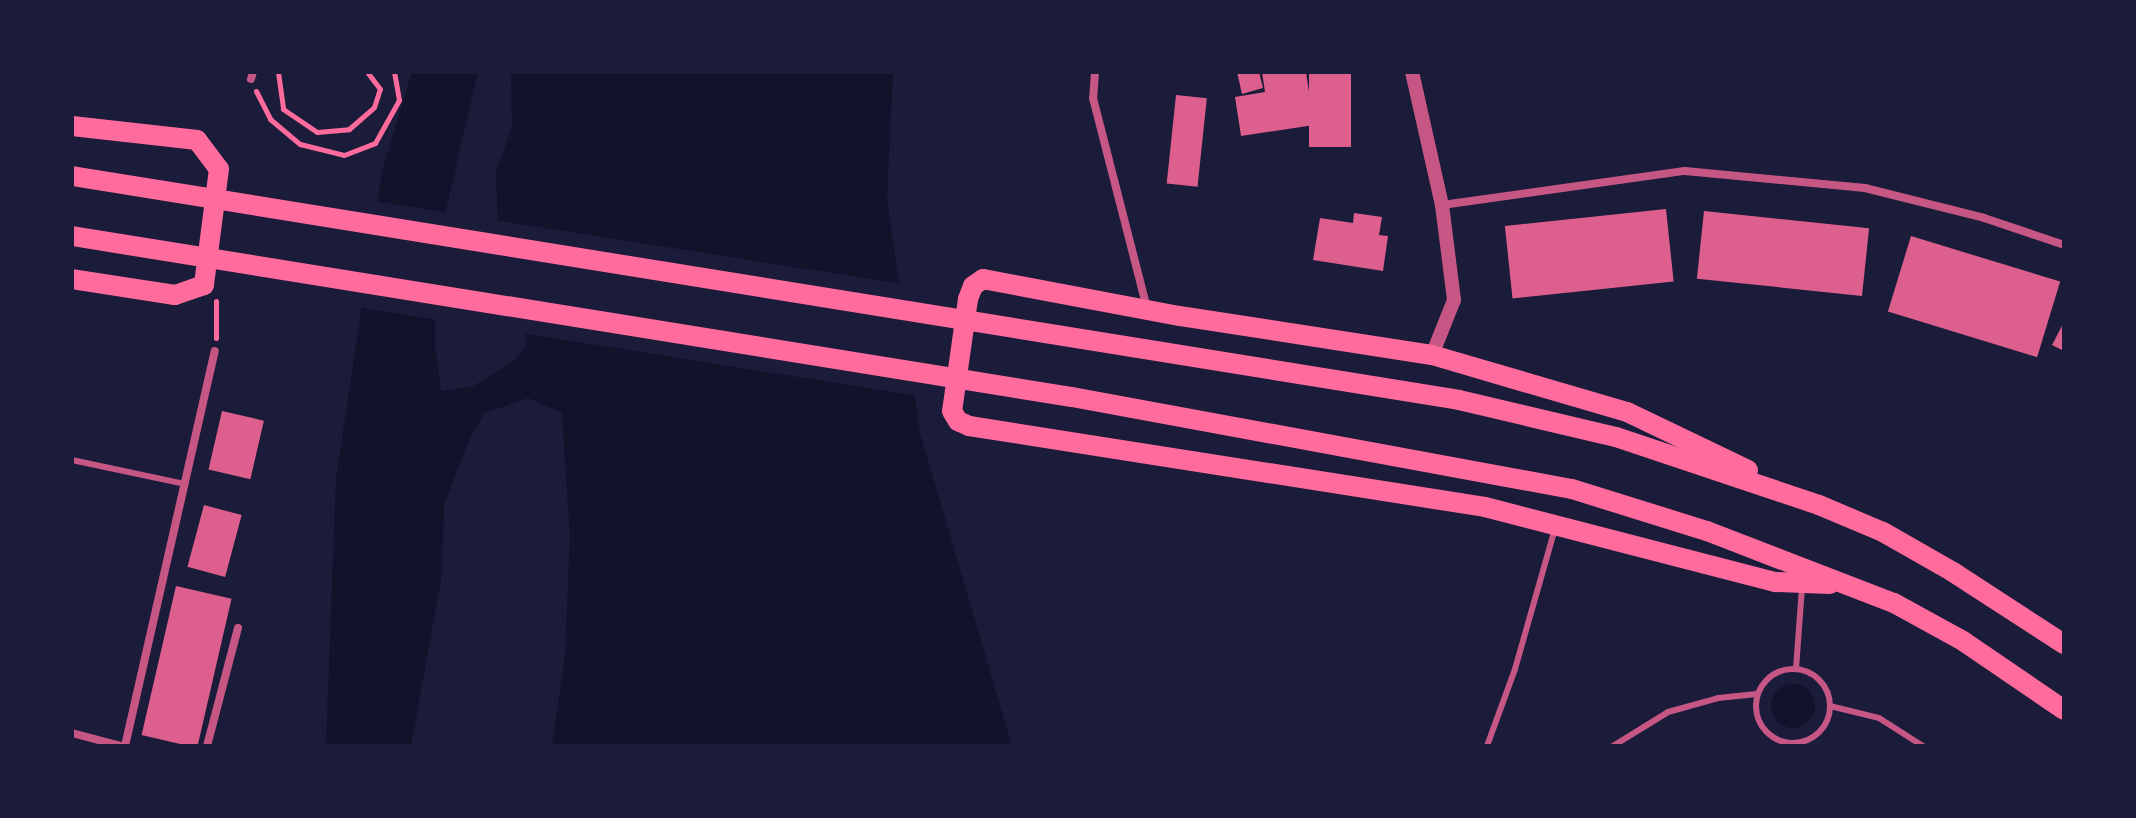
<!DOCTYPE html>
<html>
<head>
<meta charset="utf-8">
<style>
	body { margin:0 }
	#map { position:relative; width:2136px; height:818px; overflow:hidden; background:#1b1b3a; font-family:"Noto Sans",sans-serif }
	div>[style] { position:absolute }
	.water>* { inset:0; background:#12122b }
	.round { border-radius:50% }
	.pier>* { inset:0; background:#1b1b3a }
	.building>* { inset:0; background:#dd5f8e; transform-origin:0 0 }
	.path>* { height:5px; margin:-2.5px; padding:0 2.5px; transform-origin:2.5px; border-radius:2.5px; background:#ff6b9d }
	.service>* { height:6px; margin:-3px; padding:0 3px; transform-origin:3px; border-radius:3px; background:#c65784 }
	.service>.ring { margin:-3px; padding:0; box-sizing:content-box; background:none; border:6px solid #c65784; border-radius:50% }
	.minor>* { height:8px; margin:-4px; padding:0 4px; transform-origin:4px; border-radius:4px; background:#c65784 }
	.tertiary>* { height:14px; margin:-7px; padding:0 7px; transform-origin:7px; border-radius:7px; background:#c65784 }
	.primary>* { height:20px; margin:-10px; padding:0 10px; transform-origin:10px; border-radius:10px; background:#ff6b9d }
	span { translate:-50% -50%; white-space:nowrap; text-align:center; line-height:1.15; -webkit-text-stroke:6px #1b1b3a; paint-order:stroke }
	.frame { position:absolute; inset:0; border:74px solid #1b1b3a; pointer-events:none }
</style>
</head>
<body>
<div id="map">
	<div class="water">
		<i style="clip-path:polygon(412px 72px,478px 72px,435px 257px,435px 345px,441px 391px,472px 387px,513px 361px,527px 346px,522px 307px,499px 249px,496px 173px,512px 126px,511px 72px,893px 72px,887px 198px,920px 433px,1012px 746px,552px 746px,565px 656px,570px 536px,562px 413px,528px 398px,484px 413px,468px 442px,444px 505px,442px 574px,411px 746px,326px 746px,336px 479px,382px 172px)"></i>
		<i class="round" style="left:1771px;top:684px;width:44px;height:44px"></i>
	</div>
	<div class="pier">
		<i style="clip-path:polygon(374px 201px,449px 213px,439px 257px,439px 320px,358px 307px)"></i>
		<i style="clip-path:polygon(494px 220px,903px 284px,919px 396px,521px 333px,518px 308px,496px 250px)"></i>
	</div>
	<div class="building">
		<i style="clip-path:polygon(1237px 72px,1259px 72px,1263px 88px,1242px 94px)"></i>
		<i style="clip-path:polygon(1262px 72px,1306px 72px,1314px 125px,1241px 136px,1235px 97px,1265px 92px)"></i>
		<i style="left:1309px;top:72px;width:42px;height:75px"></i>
		<i style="left:1176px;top:95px;width:31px;height:89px;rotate:6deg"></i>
		<i style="left:1666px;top:209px;width:73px;height:162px;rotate:84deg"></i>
		<i style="left:1704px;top:211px;width:166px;height:68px;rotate:6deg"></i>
		<i style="clip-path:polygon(1354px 213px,1382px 217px,1379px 235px,1388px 236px,1383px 271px,1313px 260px,1320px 218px,1353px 223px)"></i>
		<i style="left:1911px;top:236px;width:156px;height:79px;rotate:17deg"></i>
		<i style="clip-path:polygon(2064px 322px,2064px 351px,2052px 345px)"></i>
		<i style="left:222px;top:411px;width:43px;height:60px;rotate:13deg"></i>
		<i style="left:204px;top:505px;width:39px;height:64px;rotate:15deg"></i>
		<i style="left:176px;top:586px;width:57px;height:153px;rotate:13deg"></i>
	</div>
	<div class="path">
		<i style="left:278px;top:72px;width:37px;rotate:82deg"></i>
		<i style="left:283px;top:109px;width:41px;rotate:34.1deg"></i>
		<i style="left:317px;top:132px;width:32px;rotate:-5deg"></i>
		<i style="left:349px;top:129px;width:33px;rotate:-41deg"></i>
		<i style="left:374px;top:107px;width:19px;rotate:-72deg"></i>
		<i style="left:380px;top:89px;width:21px;rotate:-127deg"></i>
		<i style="left:256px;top:91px;width:31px;rotate:63deg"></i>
		<i style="left:270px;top:119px;width:39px;rotate:40deg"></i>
		<i style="left:300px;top:144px;width:45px;rotate:14deg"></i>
		<i style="left:344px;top:155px;width:33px;rotate:-21deg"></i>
		<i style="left:375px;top:143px;width:49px;rotate:-60.8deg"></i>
		<i style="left:399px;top:100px;width:28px;rotate:-100deg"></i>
		<i style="left:216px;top:338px;width:37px;rotate:-90deg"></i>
		<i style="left:1786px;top:746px;width:3px;rotate:-90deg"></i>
	</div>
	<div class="service">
		<i style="left:72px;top:460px;width:116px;rotate:12deg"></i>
		<i class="ring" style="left:1756px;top:669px;width:68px;height:68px"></i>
		<i style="left:1796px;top:669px;width:81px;rotate:-85.8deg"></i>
		<i style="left:1830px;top:706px;width:50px;rotate:13.8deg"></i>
		<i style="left:1879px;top:718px;width:52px;rotate:32.5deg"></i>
		<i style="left:1487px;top:746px;width:82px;rotate:-70deg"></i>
		<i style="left:1515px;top:669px;width:146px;rotate:-74.1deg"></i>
		<i style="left:1613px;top:746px;width:65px;rotate:-31.7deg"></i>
		<i style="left:1668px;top:712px;width:52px;rotate:-15.6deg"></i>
		<i style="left:1718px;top:698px;width:39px;rotate:-6deg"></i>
	</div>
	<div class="minor">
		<i style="left:1095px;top:72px;width:26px;rotate:94deg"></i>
		<i style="left:1093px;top:98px;width:218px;rotate:75.6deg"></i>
		<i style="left:251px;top:79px;width:7px;rotate:-74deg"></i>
		<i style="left:1442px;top:205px;width:245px;rotate:-8deg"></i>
		<i style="left:1685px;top:171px;width:181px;rotate:5.4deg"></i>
		<i style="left:1865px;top:188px;width:123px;rotate:14.1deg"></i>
		<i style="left:1984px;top:218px;width:84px;rotate:18.6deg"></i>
		<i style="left:72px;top:733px;width:51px;rotate:14.9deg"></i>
		<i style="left:125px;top:746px;width:405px;rotate:-77.2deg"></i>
		<i style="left:207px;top:746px;width:122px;rotate:-75.3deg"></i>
	</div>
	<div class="tertiary">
		<i style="left:1412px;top:72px;width:136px;rotate:77.3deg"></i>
		<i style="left:1442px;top:205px;width:96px;rotate:82.8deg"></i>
		<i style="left:1454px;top:300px;width:59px;rotate:111.8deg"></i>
	</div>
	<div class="primary">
		<i style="left:72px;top:126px;width:126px;rotate:6.4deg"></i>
		<i style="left:197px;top:140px;width:36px;rotate:53deg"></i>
		<i style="left:219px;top:169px;width:117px;rotate:97.4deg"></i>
		<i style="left:204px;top:285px;width:31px;rotate:161deg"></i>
		<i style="left:175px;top:295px;width:104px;rotate:-171.2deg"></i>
		<i style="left:72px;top:176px;width:1405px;rotate:9.17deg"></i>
		<i style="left:1459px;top:400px;width:161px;rotate:13.3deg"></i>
		<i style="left:1616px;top:437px;width:214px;rotate:18.5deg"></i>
		<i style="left:1819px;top:505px;width:69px;rotate:22.9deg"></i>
		<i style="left:1883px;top:532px;width:81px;rotate:29.7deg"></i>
		<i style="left:1953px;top:572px;width:132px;rotate:33deg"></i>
		<i style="left:72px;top:236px;width:1013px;rotate:9.15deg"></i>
		<i style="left:1072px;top:397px;width:508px;rotate:10.43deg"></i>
		<i style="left:1572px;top:489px;width:141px;rotate:17.3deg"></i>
		<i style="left:1707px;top:531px;width:200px;rotate:21.1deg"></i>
		<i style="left:1894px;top:603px;width:79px;rotate:28.8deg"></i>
		<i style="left:1963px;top:641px;width:122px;rotate:34.3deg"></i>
		<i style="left:1748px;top:470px;width:134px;rotate:-154.4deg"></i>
		<i style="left:1627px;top:412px;width:203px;rotate:-163.7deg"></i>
		<i style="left:1432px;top:355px;width:256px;rotate:-171.2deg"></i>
		<i style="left:1179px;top:316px;width:199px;rotate:-169.3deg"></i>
		<i style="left:983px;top:279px;width:12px;rotate:145deg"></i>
		<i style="left:973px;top:286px;width:14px;rotate:111deg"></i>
		<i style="left:968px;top:299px;width:113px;rotate:98.1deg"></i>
		<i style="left:952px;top:411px;width:12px;rotate:59deg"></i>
		<i style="left:958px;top:421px;width:12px;rotate:24deg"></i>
		<i style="left:969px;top:426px;width:522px;rotate:8.92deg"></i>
		<i style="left:1485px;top:507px;width:300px;rotate:14.5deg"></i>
		<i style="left:1775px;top:582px;width:55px;rotate:2.1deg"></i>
	</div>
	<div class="frame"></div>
</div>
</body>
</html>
